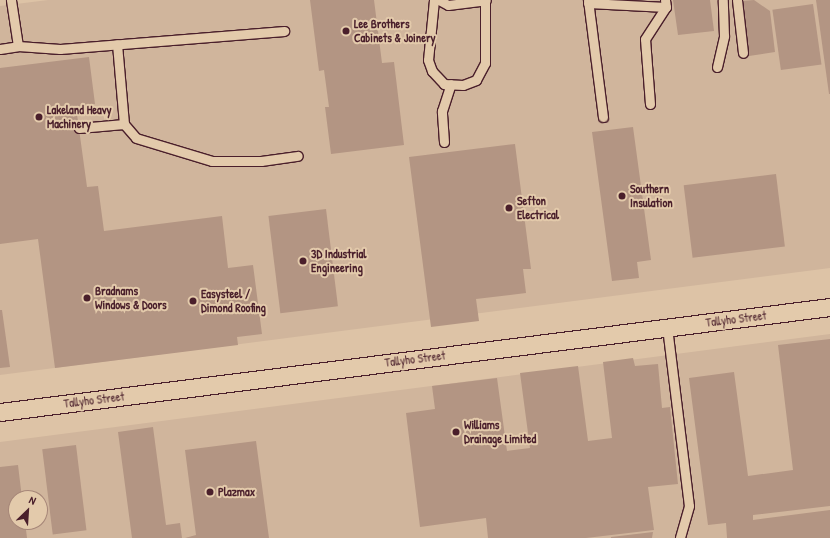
<!DOCTYPE html>
<html>
<head>
<meta charset="utf-8">
<style>
	body { margin:0 }
	#map { position:relative; width:830px; height:538px; overflow:hidden; background:#ddc3a6; font-family:"Patrick Hand",sans-serif }
	div>[style] { position:absolute }
	.built>* { inset:0; background:#d0b59c }
	.building>* { inset:0; background:#b39583; transform-origin:0 0 }
	.roads { filter:drop-shadow(1px 0 #4a1f2b) drop-shadow(-1px 0 #4a1f2b) drop-shadow(0 1px #4a1f2b) drop-shadow(0 -1px #4a1f2b) }
	.service>* { height:9px; margin:-4.5px; padding:0 4.5px; transform-origin:4.5px; border-radius:4.5px; background:#e3caab }
	.minor>* { height:17px; margin:-8.5px; padding:0 8.5px; transform-origin:8.5px; border-radius:8.5px; background:#e3caab }
	.dots>* { width:11px; height:11px; translate:-50% -50%; box-sizing:border-box; border:2px solid #e3caab; border-radius:50% }
	span { translate:-50% -50%; white-space:nowrap; text-align:center; line-height:1.15; -webkit-text-stroke:4px #e3caab; paint-order:stroke }
	.poi-label { font-size:12px; color:#4a1f2b; font-weight:700 }
	.left { translate:0 -50%; text-align:left }
	.street-label { font-size:12px; color:#4a1f2b }
	.north { position:absolute; left:8px; top:490px; width:40px; height:40px; box-sizing:border-box; background:#e3caab; border:1px solid #a68678; border-radius:50%; rotate:25deg; font-size:11px; font-weight:700; line-height:16px; text-align:center; color:#4a1f2b }
	.north::after { content:''; display:block; margin:auto; width:14px; height:18px; background:#4a1f2b; clip-path:polygon(50% 0,100% 100%,50% 72%,0 100%) }
</style>
</head>
<body>
<div id="map">
	<div class="built">
		<i style="clip-path:polygon(48px 0,830px 0,830px 268px,0 375px,0 6px)"></i>
		<i style="clip-path:polygon(evenodd,830px 334px,830px 538px,0 538px,0 442px,830px 334px,16px 498px,40px 498px,40px 522px,16px 522px,16px 498px)"></i>
	</div>
	<div class="building">
		<i style="clip-path:polygon(310px 0,374px 0,382px 63px,394px 62px,404px 145px,331px 154px,325px 107px,329px 107px,324px 70px,319px 71px)"></i>
		<i style="clip-path:polygon(673px 0,710px 0,714px 31px,678px 35px)"></i>
		<i style="clip-path:polygon(754px 0,770px 11px,775px 52px,749px 56px,742px 1px)"></i>
		<i style="clip-path:polygon(816px 0,830px 0,830px 94px,829px 94px)"></i>
		<i style="left:813px;top:4px;width:61px;height:41px;rotate:82deg"></i>
		<i style="clip-path:polygon(89px 57px,95px 104px,76px 107px,87px 187px,98px 186px,104px 231px,222px 216px,228px 268px,253px 265px,262px 334px,237px 337px,238px 345px,55px 368px,38px 239px,0 244px,0 68px)"></i>
		<i style="clip-path:polygon(633px 127px,651px 260px,637px 262px,639px 278px,612px 281px,592px 132px)"></i>
		<i style="clip-path:polygon(515px 144px,531px 269px,523px 269px,526px 293px,476px 299px,479px 321px,431px 327px,409px 157px)"></i>
		<i style="left:776px;top:174px;width:73px;height:93px;rotate:83deg"></i>
		<i style="left:326px;top:209px;width:98px;height:58px;rotate:83deg"></i>
		<i style="clip-path:polygon(0 310px,2px 310px,10px 367px,0 368px)"></i>
		<i style="clip-path:polygon(830px 339px,830px 506px,753px 515px,753px 520px,830px 510px,830px 538px,727px 538px,726px 523px,708px 525px,689px 378px,734px 372px,748px 476px,793px 470px,778px 345px)"></i>
		<i style="clip-path:polygon(633px 358px,635px 366px,658px 364px,662px 408px,670px 407px,678px 484px,648px 487px,654px 530px,586px 538px,488px 538px,486px 518px,420px 527px,406px 413px,435px 409px,432px 386px,497px 378px,507px 451px,530px 448px,520px 373px,578px 366px,588px 441px,612px 438px,603px 362px)"></i>
		<i style="clip-path:polygon(153px 427px,166px 525px,180px 523px,182px 538px,132px 538px,118px 432px)"></i>
		<i style="clip-path:polygon(256px 441px,269px 538px,185px 538px,196px 535px,185px 450px)"></i>
		<i style="left:76px;top:445px;width:86px;height:34px;rotate:83deg"></i>
		<i style="clip-path:polygon(18px 465px,22px 498px,16px 498px,16px 522px,25px 522px,27px 538px,0 538px,0 467px)"></i>
		<i style="clip-path:polygon(653px 532px,652px 538px,611px 538px,611px 537px)"></i>
	</div>
	<div class="roads">
		<div class="service">
			<i style="left:434px;top:0;width:60px;rotate:95.7deg"></i>
			<i style="left:428px;top:60px;width:12px;rotate:70deg"></i>
			<i style="left:432px;top:71px;width:18px;rotate:47deg"></i>
			<i style="left:444px;top:84px;width:19px;rotate:3deg"></i>
			<i style="left:463px;top:85px;width:14px;rotate:-21deg"></i>
			<i style="left:476px;top:80px;width:19px;rotate:-62deg"></i>
			<i style="left:485px;top:63px;width:62px;rotate:-90deg"></i>
			<i style="left:439px;top:0;width:10px;rotate:29deg"></i>
			<i style="left:448px;top:5px;width:38px;rotate:-7deg"></i>
			<i style="left:588px;top:0;width:118px;rotate:82.7deg"></i>
			<i style="left:737px;top:0;width:53px;rotate:83.5deg"></i>
			<i style="left:588px;top:3px;width:78px;rotate:2.9deg"></i>
			<i style="left:18px;top:46px;width:42px;rotate:4.1deg"></i>
			<i style="left:60px;top:49px;width:225px;rotate:-4.6deg"></i>
			<i style="left:0;top:49px;width:18px;rotate:-9deg"></i>
			<i style="left:18px;top:46px;width:47px;rotate:-98.7deg"></i>
			<i style="left:717px;top:67px;width:32px;rotate:-77deg"></i>
			<i style="left:724px;top:36px;width:36px;rotate:-92deg"></i>
			<i style="left:650px;top:104px;width:65px;rotate:-94.4deg"></i>
			<i style="left:645px;top:39px;width:38px;rotate:-57deg"></i>
			<i style="left:666px;top:7px;width:7px;rotate:-98deg"></i>
			<i style="left:124px;top:124px;width:18px;rotate:49deg"></i>
			<i style="left:136px;top:138px;width:79px;rotate:16.8deg"></i>
			<i style="left:212px;top:161px;width:49px"></i>
			<i style="left:261px;top:161px;width:37px;rotate:-8deg"></i>
			<i style="left:79px;top:128px;width:45px;rotate:-5.1deg"></i>
			<i style="left:124px;top:124px;width:80px;rotate:-95deg"></i>
			<i style="left:444px;top:142px;width:31px;rotate:-94deg"></i>
			<i style="left:442px;top:111px;width:28px;rotate:-72deg"></i>
			<i style="left:667px;top:327px;width:180px;rotate:83deg"></i>
			<i style="left:689px;top:506px;width:33px;rotate:106deg"></i>
		</div>
		<div class="minor">
			<i style="left:0;top:412px;width:837px;rotate:-7.21deg"></i>
		</div>
	</div>
	<div class="dots">
		<i style="left:346px;top:31px;background:#4a1f2b"></i>
		<i style="left:39px;top:117px;background:#4a1f2b"></i>
		<i style="left:622px;top:196px;background:#4a1f2b"></i>
		<i style="left:509px;top:208px;background:#4a1f2b"></i>
		<i style="left:303px;top:261px;background:#4a1f2b"></i>
		<i style="left:87px;top:298px;background:#4a1f2b"></i>
		<i style="left:193px;top:301px;background:#4a1f2b"></i>
		<i style="left:456px;top:432px;background:#4a1f2b"></i>
		<i style="left:210px;top:492px;background:#4a1f2b"></i>
	</div>
	<div class="poi-label">
		<span class="left" style="left:354px;top:31px">Lee Brothers<br>Cabinets &amp; Joinery</span>
		<span class="left" style="left:47px;top:117px">Lakeland Heavy<br>Machinery</span>
		<span class="left" style="left:630px;top:196px">Southern<br>Insulation</span>
		<span class="left" style="left:517px;top:208px">Sefton<br>Electrical</span>
		<span class="left" style="left:311px;top:261px">3D Industrial<br>Engineering</span>
		<span class="left" style="left:95px;top:298px">Bradnams<br>Windows &amp; Doors</span>
		<span class="left" style="left:201px;top:301px">Easysteel /<br>Dimond Roofing</span>
		<span class="left" style="left:464px;top:432px">Williams<br>Drainage Limited</span>
		<span class="left" style="left:218px;top:492px">Plazmax</span>
	</div>
	<div class="street-label">
		<span style="left:736px;top:319px;rotate:-7deg">Tallyho Street</span>
		<span style="left:415px;top:359px;rotate:-7deg">Tallyho Street</span>
		<span style="left:94px;top:400px;rotate:-7deg">Tallyho Street</span>
	</div>
	<div class="north">N</div>
</div>
</body>
</html>
